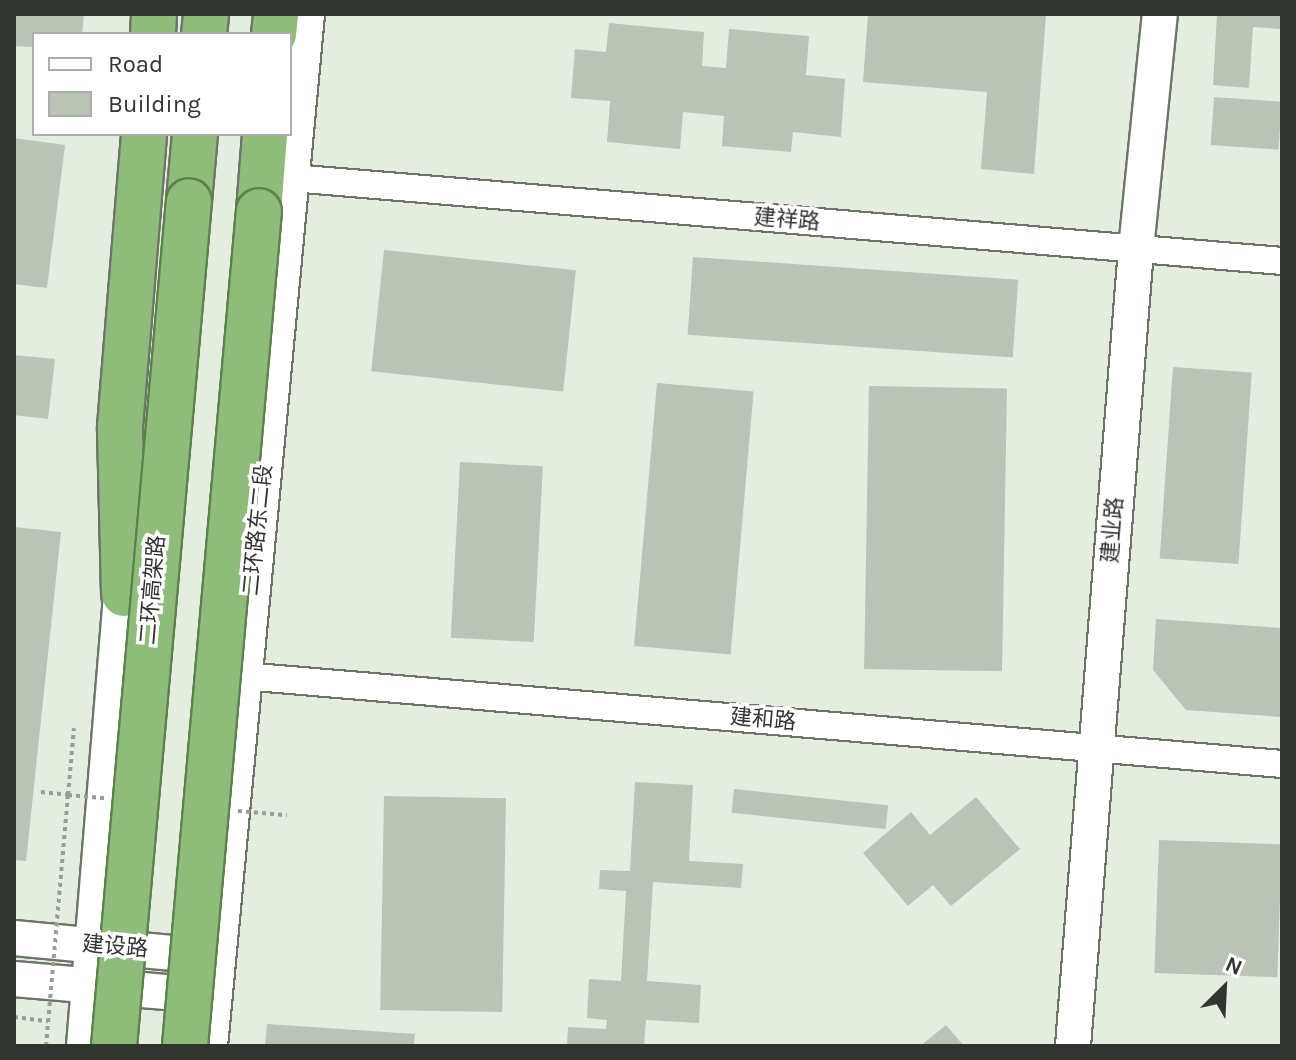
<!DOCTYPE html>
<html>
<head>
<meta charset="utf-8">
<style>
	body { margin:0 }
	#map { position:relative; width:1296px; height:1060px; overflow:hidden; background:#e4ede0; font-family:Karla,"Noto Sans SC",sans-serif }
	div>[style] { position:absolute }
	.building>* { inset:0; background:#bac3b6; transform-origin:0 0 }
	.path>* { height:4px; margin-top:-2px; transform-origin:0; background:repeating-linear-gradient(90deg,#979e94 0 4px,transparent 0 8px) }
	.roads { filter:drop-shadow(2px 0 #6d7569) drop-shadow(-2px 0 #6d7569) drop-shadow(0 2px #6d7569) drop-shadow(0 -2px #6d7569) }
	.minor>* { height:26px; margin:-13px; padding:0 13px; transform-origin:13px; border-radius:13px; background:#fff }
	.tertiary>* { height:34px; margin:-17px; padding:0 17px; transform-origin:17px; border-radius:17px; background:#fff }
	.secondary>* { height:38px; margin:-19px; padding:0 19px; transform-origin:19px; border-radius:19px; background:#fff }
	.trunk>* { height:44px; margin:-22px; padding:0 22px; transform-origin:22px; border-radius:22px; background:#8fbc7b }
	.path-bridge>* { height:4px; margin-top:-2px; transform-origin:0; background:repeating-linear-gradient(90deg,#979e94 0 4px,transparent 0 8px) }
	.bridges { filter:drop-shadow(2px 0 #5c824b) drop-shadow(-2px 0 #5c824b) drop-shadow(0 2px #5c824b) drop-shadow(0 -2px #5c824b) }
	.trunk-bridge>* { height:44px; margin:-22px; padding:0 22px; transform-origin:22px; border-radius:22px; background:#8fbc7b }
	span { translate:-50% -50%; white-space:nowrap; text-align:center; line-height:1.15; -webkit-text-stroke:7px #fff; paint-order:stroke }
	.street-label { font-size:22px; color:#313530 }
	.frame { position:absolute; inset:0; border:16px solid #313530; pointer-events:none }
	.legend { position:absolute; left:32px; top:32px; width:260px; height:104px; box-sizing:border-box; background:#fff; border:2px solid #adaeac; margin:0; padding:10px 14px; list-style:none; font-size:24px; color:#313530 }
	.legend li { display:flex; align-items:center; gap:16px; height:40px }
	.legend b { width:40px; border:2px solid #adaeac }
	.north { position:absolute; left:1184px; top:948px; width:80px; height:80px; -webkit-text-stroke:6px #fff; paint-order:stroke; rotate:24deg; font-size:22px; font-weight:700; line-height:32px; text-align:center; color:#313530 }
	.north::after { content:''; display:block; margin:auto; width:28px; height:36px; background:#313530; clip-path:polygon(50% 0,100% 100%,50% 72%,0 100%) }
</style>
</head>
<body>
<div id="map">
	<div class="building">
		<i style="clip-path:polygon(14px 14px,84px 14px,82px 34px,34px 34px,34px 47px,14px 46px)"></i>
		<i style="clip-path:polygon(868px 14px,1046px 14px,1034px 174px,981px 169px,987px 92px,863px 82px)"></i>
		<i style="clip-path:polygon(1217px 14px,1282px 14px,1282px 29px,1253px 27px,1249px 88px,1213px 85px)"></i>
		<i style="clip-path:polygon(609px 23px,704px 32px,702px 66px,726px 68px,729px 29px,809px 36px,806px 75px,845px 79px,841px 137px,793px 132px,791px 152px,722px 146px,724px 116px,683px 112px,680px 149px,607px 142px,610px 101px,571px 98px,575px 49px,606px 52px)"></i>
		<i style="left:1214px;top:97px;width:68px;height:48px;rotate:4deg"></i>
		<i style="clip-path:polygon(14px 138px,65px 145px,47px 288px,14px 284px)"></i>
		<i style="left:384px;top:250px;width:193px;height:122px;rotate:6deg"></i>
		<i style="left:693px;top:257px;width:326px;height:78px;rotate:4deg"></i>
		<i style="clip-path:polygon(14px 355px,55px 359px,48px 419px,14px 415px)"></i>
		<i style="left:1173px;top:367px;width:79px;height:192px;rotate:4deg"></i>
		<i style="left:657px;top:383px;width:97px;height:264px;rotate:5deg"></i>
		<i style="left:869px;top:386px;width:138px;height:283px;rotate:1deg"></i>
		<i style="left:460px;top:462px;width:83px;height:176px;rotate:3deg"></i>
		<i style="clip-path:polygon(14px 527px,61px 532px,26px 861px,14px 860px)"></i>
		<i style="clip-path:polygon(1156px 619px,1282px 628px,1282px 717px,1186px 710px,1153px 670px)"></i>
		<i style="clip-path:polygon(635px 782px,693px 785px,689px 861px,743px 864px,741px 888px,653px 882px,647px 981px,701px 985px,699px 1023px,646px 1020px,644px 1046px,567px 1046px,568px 1027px,606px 1029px,607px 1020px,587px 1018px,589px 979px,621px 981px,626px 891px,599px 889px,600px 870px,630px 871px)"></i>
		<i style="left:734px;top:789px;width:155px;height:24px;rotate:6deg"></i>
		<i style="left:384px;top:796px;width:122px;height:214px;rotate:1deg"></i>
		<i style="clip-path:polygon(976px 797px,1020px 849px,951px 906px,933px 885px,908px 906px,863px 853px,911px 812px,930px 835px)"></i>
		<i style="left:1159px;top:840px;width:123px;height:133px;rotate:2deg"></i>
		<i style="clip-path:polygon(267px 1024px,415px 1034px,414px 1046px,265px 1046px)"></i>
		<i style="clip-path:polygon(946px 1025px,964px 1046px,920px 1046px)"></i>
	</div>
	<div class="path">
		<i style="left:41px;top:792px;width:27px;rotate:6deg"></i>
		<i style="left:68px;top:795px;width:67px;rotate:-84.9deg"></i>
		<i style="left:262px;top:813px;width:25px;rotate:5deg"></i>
		<i style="left:14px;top:1017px;width:34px;rotate:7deg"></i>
	</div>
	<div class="roads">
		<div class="minor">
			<i style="left:292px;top:178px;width:993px;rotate:4.79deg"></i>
			<i style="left:243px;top:676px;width:1043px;rotate:4.84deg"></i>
		</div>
		<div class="tertiary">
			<i style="left:14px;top:938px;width:203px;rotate:5.4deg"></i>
			<i style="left:14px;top:979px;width:199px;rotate:4.9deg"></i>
			<i style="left:1073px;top:1046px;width:799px;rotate:-85.48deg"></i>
			<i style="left:1136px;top:249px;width:236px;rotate:-84.2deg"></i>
		</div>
		<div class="secondary">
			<i style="left:86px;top:1046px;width:485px;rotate:-85.3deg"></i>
			<i style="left:208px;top:1046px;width:1037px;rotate:-84.63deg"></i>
		</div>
		<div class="trunk">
			<i style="left:153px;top:34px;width:20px;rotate:-87deg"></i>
			<i style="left:204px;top:34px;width:20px;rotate:-84deg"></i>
			<i style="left:274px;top:34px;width:20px;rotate:-84deg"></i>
			<i style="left:189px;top:201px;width:67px;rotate:-84.9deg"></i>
			<i style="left:259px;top:211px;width:77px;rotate:-85.5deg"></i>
			<i style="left:124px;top:594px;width:167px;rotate:-91.4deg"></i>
			<i style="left:120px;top:427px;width:294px;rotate:-85.3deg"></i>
		</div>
	</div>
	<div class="path-bridge">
		<i style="left:238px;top:811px;width:24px;rotate:5deg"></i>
		<i style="left:46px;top:1046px;width:252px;rotate:-85deg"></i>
		<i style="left:68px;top:795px;width:37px;rotate:5deg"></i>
	</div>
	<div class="bridges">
		<div class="trunk-bridge">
			<i style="left:114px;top:1046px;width:848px;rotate:-84.93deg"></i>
			<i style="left:185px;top:1046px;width:838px;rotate:-84.94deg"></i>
		</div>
	</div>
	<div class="street-label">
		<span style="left:787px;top:220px;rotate:5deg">建祥路</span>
		<span style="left:258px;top:530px;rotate:-84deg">二环路东二段</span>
		<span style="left:1113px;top:530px;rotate:-85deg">建业路</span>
		<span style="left:153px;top:590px;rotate:-85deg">二环高架路</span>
		<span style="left:763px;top:720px;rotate:5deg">建和路</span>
		<span style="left:115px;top:947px;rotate:5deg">建设路</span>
	</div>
	<div class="frame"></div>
	<ul class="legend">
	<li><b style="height:10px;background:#fff"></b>Road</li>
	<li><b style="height:22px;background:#bac3b6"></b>Building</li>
	</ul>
	<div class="north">N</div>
</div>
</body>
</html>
